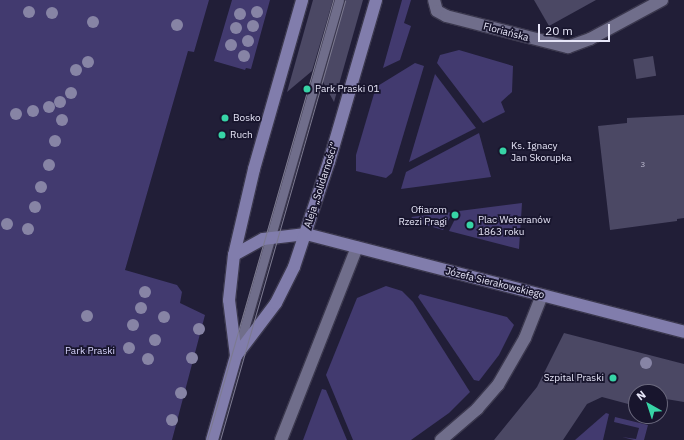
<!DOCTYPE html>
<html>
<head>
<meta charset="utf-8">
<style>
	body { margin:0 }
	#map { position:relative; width:684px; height:440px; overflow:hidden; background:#211e37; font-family:"IBM Plex Sans",sans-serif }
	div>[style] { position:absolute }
	.green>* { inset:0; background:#423a6f }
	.building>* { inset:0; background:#4b4864; transform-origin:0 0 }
	.roads { filter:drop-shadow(1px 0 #3b384e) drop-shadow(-1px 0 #3b384e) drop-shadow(0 1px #3b384e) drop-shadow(0 -1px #3b384e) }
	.lane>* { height:9px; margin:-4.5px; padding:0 4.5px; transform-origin:4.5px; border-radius:4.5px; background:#706e8b }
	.street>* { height:12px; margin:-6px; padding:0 6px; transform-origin:6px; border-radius:6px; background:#706e8b }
	.secondary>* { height:12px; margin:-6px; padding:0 6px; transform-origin:6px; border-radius:6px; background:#817dac }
	.tram>* { height:1px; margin:-0.5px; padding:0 0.5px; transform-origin:0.5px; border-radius:0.5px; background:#7c7a90 }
	.trees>* { width:12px; height:12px; margin:-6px; border-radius:50%; background:#8784a5 }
	.dots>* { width:11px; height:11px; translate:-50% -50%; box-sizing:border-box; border:2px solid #18152d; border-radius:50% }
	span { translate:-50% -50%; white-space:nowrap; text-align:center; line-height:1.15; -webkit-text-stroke:3.5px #18152d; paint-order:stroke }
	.number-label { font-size:8px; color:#c0bed3 }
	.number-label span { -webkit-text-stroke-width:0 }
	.street-label { font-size:10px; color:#e7e6f8 }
	.poi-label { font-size:10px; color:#e7e6f8 }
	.left { translate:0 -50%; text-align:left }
	.right { translate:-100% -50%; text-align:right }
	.park-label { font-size:10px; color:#dad7ff }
	.north { position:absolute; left:628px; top:384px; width:40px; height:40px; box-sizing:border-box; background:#18152d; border:1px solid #6b697e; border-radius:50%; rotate:321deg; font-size:11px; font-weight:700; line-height:16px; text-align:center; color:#e7e6f8 }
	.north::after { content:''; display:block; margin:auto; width:14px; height:18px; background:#37d4a6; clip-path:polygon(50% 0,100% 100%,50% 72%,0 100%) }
	.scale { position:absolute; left:538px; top:24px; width:72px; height:18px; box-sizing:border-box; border:2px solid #e7e6f8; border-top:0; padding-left:5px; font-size:12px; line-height:14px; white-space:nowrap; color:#e7e6f8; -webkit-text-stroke:3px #18152d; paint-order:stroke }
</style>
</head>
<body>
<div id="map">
	<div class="green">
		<i style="clip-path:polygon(0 0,209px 0,194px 52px,188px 51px,125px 270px,177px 285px,182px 292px,180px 303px,205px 315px,172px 440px,0 440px)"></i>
		<i style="clip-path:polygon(232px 0,270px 0,251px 69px,246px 68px,245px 70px,214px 61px)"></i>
		<i style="clip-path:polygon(402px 0,411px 0,404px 23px,411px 26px,400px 60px,383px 68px)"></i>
		<i style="clip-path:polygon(459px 50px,513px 66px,512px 92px,501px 102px,505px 112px,483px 123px,437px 63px,440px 55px)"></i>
		<i style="clip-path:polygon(415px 63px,424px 66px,392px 173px,386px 178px,356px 171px,356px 155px,376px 87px)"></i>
		<i style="clip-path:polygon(435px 74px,476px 128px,409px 162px)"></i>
		<i style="clip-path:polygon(479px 133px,491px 177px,401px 189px,406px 172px)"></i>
		<i style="clip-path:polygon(522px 203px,519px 249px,449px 231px,459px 211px)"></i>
		<i style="clip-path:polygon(453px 212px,443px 230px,419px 223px,411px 217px)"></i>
		<i style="clip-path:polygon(386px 286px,402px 291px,413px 302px,470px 392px,449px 413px,411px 440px,353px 440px,326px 375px,357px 298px)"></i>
		<i style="clip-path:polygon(420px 294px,507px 317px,514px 325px,499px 355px,479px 381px,474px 380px,418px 297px)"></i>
		<i style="clip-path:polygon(322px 389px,326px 390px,347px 440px,303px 440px)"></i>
		<i style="clip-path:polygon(606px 413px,609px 414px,603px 440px,575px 440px)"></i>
		<i style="clip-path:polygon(615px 417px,648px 425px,644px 440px,634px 440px,622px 437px,636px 439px,639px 428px,614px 422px)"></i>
	</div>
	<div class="building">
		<i style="clip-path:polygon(313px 0,333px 0,312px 71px,287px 92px)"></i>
		<i style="clip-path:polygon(345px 0,363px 0,334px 102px,322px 80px)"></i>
		<i style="clip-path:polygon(534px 0,596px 0,549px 26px)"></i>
		<i style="left:653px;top:56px;width:20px;height:20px;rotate:81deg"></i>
		<i style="clip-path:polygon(684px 115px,684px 218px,677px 219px,677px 221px,610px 230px,598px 126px,627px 123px,627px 118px)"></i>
		<i style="clip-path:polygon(564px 333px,684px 364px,684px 402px,660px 398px,660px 392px,636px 391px,632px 405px,602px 397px,587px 404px,563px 440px,494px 440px,537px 387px)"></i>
	</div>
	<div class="roads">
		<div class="lane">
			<i style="left:238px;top:350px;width:364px;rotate:-73.9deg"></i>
		</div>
		<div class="street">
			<i style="left:434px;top:0;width:11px;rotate:75deg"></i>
			<i style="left:437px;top:11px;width:10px;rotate:29deg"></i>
			<i style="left:446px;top:16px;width:126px;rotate:14.3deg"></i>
			<i style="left:568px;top:47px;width:23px;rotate:-20deg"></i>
			<i style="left:590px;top:39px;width:82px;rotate:-28.4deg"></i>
			<i style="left:281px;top:440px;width:207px;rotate:-68.5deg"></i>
			<i style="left:441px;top:440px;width:48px;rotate:-40.7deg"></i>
			<i style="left:477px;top:409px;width:32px;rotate:-49deg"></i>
			<i style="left:498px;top:385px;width:54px;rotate:-60.1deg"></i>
			<i style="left:525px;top:338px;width:46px;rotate:-68.4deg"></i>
		</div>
		<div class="secondary">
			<i style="left:234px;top:255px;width:33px;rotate:-29deg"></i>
			<i style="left:263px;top:239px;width:43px;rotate:-6.6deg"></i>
			<i style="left:306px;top:234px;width:390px;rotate:14.5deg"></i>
			<i style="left:236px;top:356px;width:56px;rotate:-97.1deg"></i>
			<i style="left:229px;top:300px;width:45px;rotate:-83.7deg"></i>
			<i style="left:234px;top:255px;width:88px;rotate:-76.9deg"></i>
			<i style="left:254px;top:169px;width:176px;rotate:-74.1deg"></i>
			<i style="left:212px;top:440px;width:87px;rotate:-74.1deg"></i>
			<i style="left:236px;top:356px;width:66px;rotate:-53deg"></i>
			<i style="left:276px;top:303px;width:40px;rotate:-63.4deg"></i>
			<i style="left:294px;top:267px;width:111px;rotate:-71.6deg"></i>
			<i style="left:329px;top:162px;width:169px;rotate:-73.8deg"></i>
		</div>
	</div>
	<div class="tram">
		<i style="left:207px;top:440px;width:458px;rotate:-74deg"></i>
		<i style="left:220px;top:440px;width:457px;rotate:-74.1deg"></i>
	</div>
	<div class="trees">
		<i style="left:29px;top:12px"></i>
		<i style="left:257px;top:12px"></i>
		<i style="left:52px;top:13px"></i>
		<i style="left:240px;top:14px"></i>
		<i style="left:93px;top:22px"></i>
		<i style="left:177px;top:25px"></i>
		<i style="left:253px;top:26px"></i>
		<i style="left:236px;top:28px"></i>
		<i style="left:248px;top:41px"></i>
		<i style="left:231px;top:45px"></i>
		<i style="left:244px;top:56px"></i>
		<i style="left:88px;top:62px"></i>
		<i style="left:76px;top:70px"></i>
		<i style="left:71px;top:93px"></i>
		<i style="left:60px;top:102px"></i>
		<i style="left:49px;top:107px"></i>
		<i style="left:33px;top:111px"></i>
		<i style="left:16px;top:114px"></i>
		<i style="left:62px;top:120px"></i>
		<i style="left:55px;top:141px"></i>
		<i style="left:49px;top:165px"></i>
		<i style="left:41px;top:187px"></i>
		<i style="left:35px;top:207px"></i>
		<i style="left:7px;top:224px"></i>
		<i style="left:28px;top:229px"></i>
		<i style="left:145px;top:292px"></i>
		<i style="left:141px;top:308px"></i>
		<i style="left:87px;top:316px"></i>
		<i style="left:164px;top:317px"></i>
		<i style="left:133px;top:325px"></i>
		<i style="left:199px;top:329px"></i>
		<i style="left:155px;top:340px"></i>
		<i style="left:129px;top:348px"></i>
		<i style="left:192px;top:358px"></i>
		<i style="left:148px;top:359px"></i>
		<i style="left:646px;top:363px"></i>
		<i style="left:181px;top:393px"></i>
		<i style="left:172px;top:420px"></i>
	</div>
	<div class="dots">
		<i style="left:307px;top:89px;background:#37d4a6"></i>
		<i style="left:225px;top:118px;background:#37d4a6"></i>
		<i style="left:222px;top:135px;background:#37d4a6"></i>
		<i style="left:503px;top:151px;background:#37d4a6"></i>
		<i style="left:455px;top:215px;background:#37d4a6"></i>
		<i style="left:470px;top:225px;background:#37d4a6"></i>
		<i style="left:613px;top:378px;background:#37d4a6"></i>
	</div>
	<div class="number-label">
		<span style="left:643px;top:165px">3</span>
	</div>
	<div class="street-label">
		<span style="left:506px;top:32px;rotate:15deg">Floriańska</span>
		<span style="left:321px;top:185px;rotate:-72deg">Aleja „Solidarności”</span>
		<span style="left:495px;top:283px;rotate:14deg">Józefa Sierakowskiego</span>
	</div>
	<div class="poi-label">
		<span class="left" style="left:315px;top:89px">Park Praski 01</span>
		<span class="left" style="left:233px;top:118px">Bosko</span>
		<span class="left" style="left:230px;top:135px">Ruch</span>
		<span class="left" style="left:511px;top:151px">Ks. Ignacy<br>Jan Skorupka</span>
		<span class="right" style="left:447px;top:215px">Ofiarom<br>Rzezi Pragi</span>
		<span class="left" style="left:478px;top:225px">Plac Weteranów<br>1863 roku</span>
		<span class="right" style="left:604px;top:378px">Szpital Praski</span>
	</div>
	<div class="park-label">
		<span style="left:90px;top:351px">Park Praski</span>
	</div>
	<div class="north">N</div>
	<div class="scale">20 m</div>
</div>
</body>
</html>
